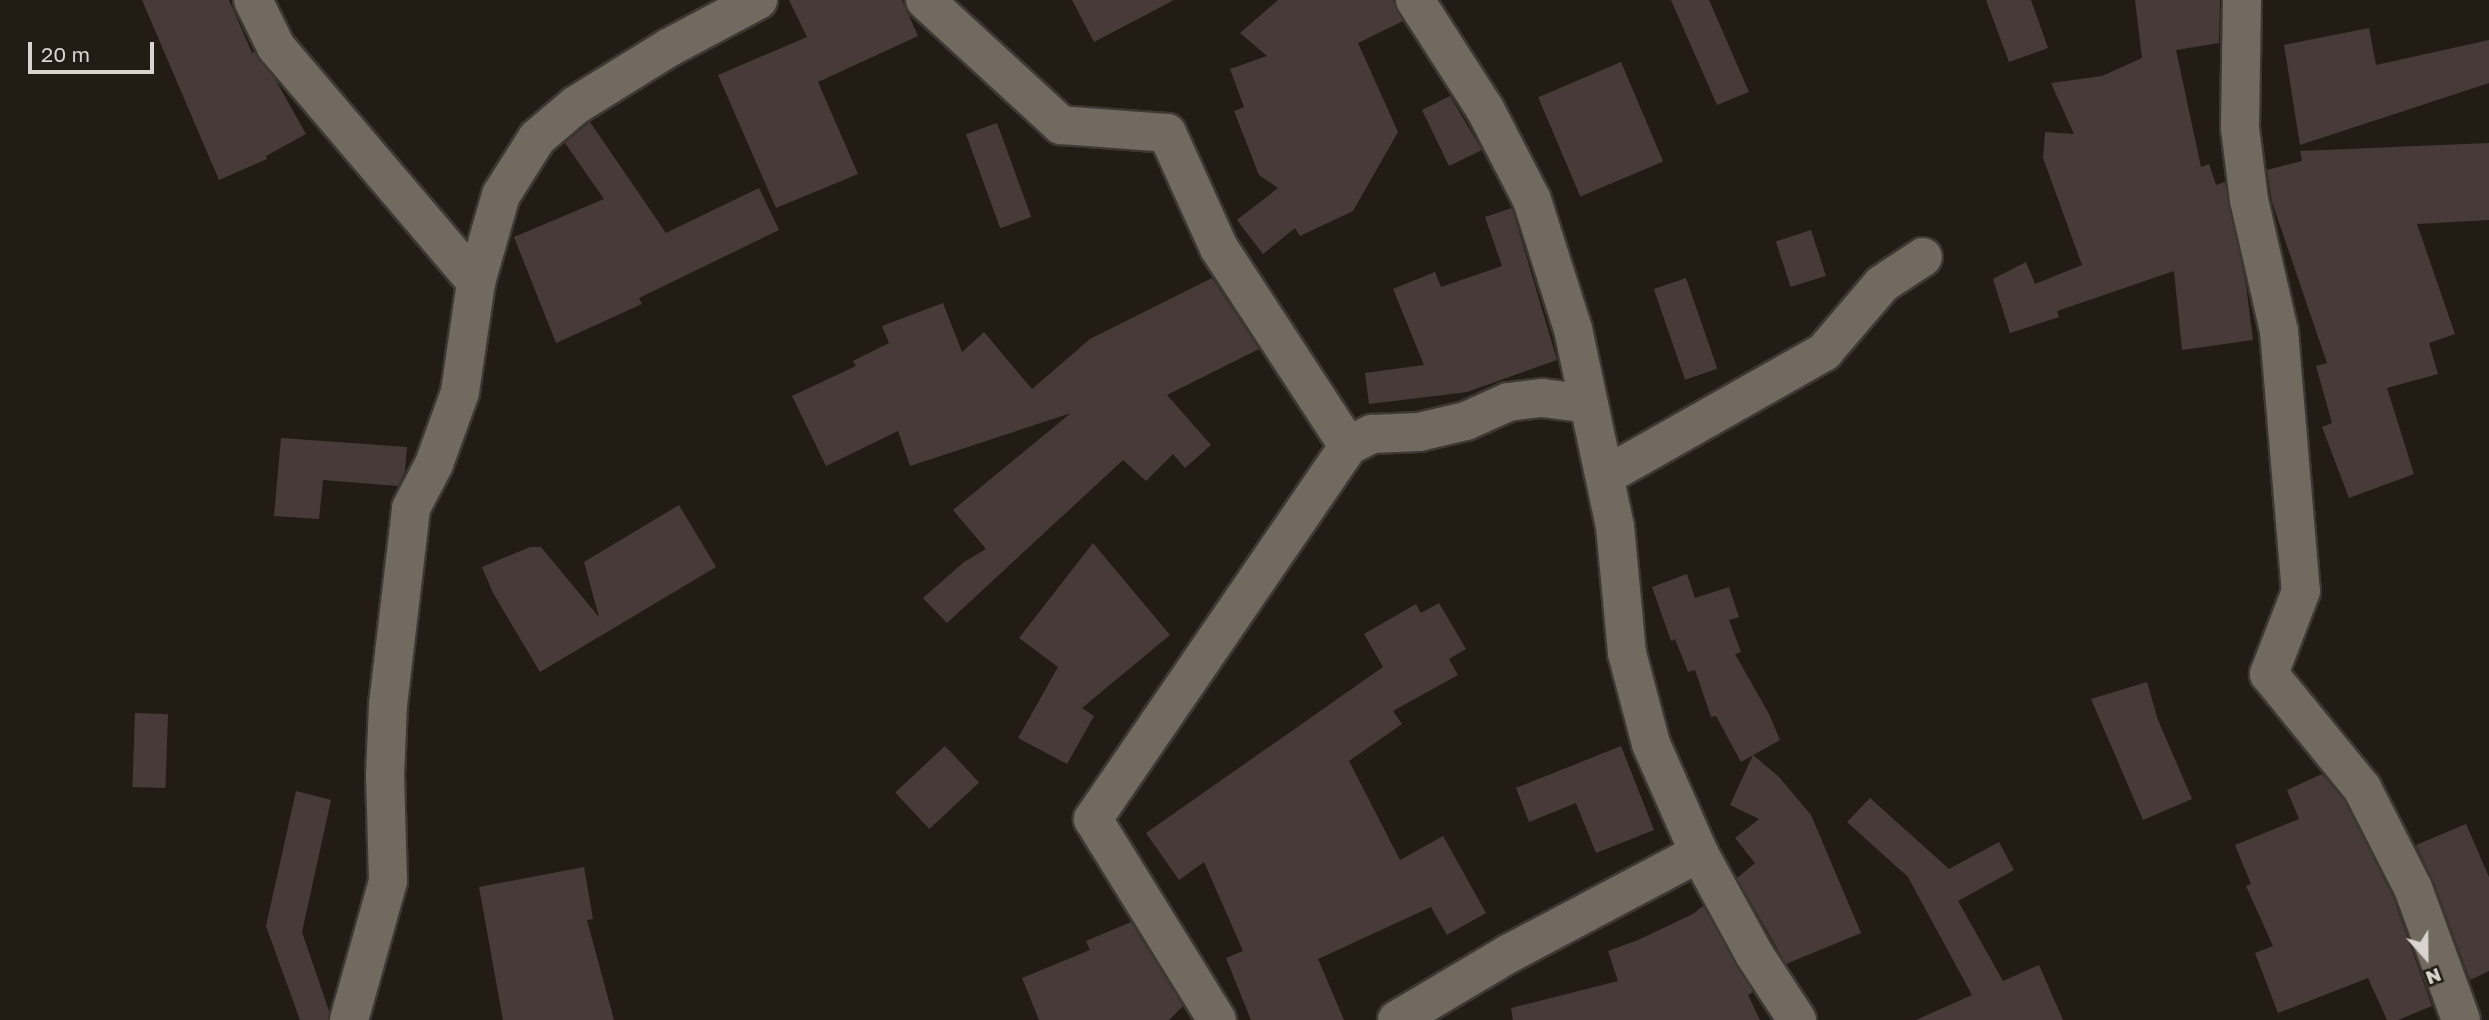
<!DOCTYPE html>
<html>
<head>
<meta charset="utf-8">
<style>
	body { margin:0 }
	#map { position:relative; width:2489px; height:1020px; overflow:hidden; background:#231c15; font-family:"Golos Text",sans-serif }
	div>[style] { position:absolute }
	.building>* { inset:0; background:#473b3a; transform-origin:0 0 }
	.roads { filter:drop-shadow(2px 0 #3d3833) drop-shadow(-2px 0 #3d3833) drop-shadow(0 2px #3d3833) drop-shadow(0 -2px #3d3833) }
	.minor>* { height:38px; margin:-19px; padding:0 19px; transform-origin:19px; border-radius:19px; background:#726a61 }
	span { translate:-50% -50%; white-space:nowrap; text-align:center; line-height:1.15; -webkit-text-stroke:5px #231c15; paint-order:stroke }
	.north { position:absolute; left:2391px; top:922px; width:70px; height:70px; -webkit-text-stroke:5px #231c15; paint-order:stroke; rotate:159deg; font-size:19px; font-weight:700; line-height:28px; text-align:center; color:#d9d4cf }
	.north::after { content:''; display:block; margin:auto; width:24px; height:32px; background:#d9d4cf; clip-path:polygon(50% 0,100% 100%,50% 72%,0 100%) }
	.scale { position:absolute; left:28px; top:42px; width:126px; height:32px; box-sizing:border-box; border:4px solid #d9d4cf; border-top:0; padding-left:9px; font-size:21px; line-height:24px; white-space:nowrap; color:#d9d4cf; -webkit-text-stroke:5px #231c15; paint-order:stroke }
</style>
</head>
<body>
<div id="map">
	<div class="building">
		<i style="clip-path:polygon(142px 0,229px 0,252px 53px,254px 52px,275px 79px,306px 134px,266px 156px,267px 159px,219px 180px)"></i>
		<i style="clip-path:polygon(789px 0,902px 0,918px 36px,818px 82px,858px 174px,776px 208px,718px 75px,807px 37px)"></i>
		<i style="clip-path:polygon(1072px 0,1174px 0,1094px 42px)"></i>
		<i style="clip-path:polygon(1278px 0,1393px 0,1403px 21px,1358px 43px,1398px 132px,1353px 211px,1300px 236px,1295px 228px,1263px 254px,1237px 220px,1278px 188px,1259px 175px,1234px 111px,1244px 107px,1230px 69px,1267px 56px,1240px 33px)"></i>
		<i style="clip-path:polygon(1671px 0,1709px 0,1749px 92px,1717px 105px)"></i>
		<i style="clip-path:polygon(1986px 0,2031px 0,2048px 48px,2009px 62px)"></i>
		<i style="clip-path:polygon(2135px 0,2220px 0,2219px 43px,2176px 50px,2201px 167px,2209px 164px,2216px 185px,2225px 182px,2246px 285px,2253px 340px,2182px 350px,2174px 271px,2057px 311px,2059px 317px,2010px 333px,1993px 279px,2026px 262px,2035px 284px,2082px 265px,2043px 158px,2045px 132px,2074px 134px,2051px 83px,2102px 76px,2142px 58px)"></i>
		<i style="clip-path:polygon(2369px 28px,2376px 65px,2489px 40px,2489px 83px,2300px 145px,2284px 45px)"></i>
		<i style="left:1621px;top:62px;width:108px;height:90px;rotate:67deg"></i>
		<i style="clip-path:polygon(1450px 96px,1482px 150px,1449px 166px,1422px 110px)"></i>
		<i style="clip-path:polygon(590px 122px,666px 233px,759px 188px,779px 230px,639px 298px,642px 304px,556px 343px,514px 237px,604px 199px,565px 143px)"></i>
		<i style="left:997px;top:123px;width:100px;height:33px;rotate:70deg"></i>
		<i style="clip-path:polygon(2489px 143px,2489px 220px,2417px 224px,2455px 334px,2429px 343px,2438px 374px,2387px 388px,2414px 474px,2349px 498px,2322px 427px,2332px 423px,2316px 366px,2327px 363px,2272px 202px,2267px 170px,2302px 161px,2300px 151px)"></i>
		<i style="clip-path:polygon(1512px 208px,1557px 360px,1467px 392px,1369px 404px,1365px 373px,1424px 365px,1393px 289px,1435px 272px,1441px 287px,1502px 266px,1485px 217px)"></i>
		<i style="left:1811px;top:230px;width:48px;height:37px;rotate:72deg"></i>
		<i style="clip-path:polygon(1212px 278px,1259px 349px,1167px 395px,1211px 445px,1185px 468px,1173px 454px,1146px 481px,1123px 460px,947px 623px,923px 598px,964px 562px,986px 549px,953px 510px,1071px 413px,910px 466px,898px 431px,826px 466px,792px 396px,856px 366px,853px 361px,889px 343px,882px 326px,943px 303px,962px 352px,984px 332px,1032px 389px,1090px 339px)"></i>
		<i style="left:1686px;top:278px;width:96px;height:34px;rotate:71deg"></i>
		<i style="clip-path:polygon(281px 438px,407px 447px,405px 471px,398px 486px,323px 480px,319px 519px,274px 516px)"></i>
		<i style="clip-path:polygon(679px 505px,716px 567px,540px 672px,493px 593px,482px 567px,530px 547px,541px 547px,599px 617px,584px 562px)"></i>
		<i style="clip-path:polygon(1093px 543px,1170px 635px,1082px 708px,1094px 716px,1067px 764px,1018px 738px,1058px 667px,1019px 638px)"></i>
		<i style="clip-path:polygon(1687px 574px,1695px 598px,1729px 587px,1739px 617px,1729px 620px,1741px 652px,1735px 654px,1769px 714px,1780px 740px,1741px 762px,1716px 716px,1711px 717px,1695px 670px,1688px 672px,1675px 639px,1671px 641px,1652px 587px)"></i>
		<i style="clip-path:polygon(1439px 603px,1466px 649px,1449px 659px,1458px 675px,1393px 711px,1402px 724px,1349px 761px,1400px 860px,1443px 836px,1486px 913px,1447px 935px,1431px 907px,1318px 959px,1344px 1020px,1251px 1020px,1226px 958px,1243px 951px,1204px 862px,1179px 880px,1146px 833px,1383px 667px,1364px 634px,1416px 604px,1421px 613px)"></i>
		<i style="clip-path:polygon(2147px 682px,2158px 720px,2192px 799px,2143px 820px,2091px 699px)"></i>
		<i style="left:135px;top:713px;width:33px;height:74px;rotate:2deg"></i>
		<i style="left:945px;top:746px;width:50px;height:68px;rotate:47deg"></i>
		<i style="clip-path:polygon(1621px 746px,1654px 830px,1596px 853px,1576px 803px,1529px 822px,1516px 788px)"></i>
		<i style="clip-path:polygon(1753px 755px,1779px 777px,1811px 815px,1861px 933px,1786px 964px,1737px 878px,1755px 863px,1735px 838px,1759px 819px,1730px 805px)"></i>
		<i style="clip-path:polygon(2322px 774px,2344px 800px,2393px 897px,2432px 1006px,2398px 1020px,2387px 1020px,2368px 978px,2278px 1013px,2255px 953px,2273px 946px,2246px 886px,2251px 884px,2235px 845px,2299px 819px,2287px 790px)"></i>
		<i style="clip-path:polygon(296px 791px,331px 800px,302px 932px,329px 1011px,328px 1020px,300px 1020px,266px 926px)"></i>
		<i style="clip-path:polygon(1870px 798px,1949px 869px,1999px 842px,2014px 870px,1958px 901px,2003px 981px,2039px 965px,2063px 1020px,1916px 1020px,1972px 995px,1908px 877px,1847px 822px)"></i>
		<i style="clip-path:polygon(2466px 824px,2489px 877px,2489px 971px,2470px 980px,2433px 880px,2416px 845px)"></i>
		<i style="clip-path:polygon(584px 867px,593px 919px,587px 920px,614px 1020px,503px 1020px,479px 887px)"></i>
		<i style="clip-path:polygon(1703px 906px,1753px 992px,1748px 995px,1760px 1020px,1513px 1020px,1511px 1008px,1618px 981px,1608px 951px,1638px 940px,1693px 914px)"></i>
		<i style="clip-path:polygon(1131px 922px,1183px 1006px,1169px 1020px,1039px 1020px,1022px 978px,1090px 950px,1086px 941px)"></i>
	</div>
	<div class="roads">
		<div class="minor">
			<i style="left:253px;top:0;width:52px;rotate:63.9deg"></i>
			<i style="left:276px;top:47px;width:309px;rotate:49.6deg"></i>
			<i style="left:925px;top:0;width:185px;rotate:42.6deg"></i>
			<i style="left:1061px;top:125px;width:106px;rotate:4.3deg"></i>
			<i style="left:1167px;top:133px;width:126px;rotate:65.7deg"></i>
			<i style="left:1219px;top:248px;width:236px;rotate:56.9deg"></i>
			<i style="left:1348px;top:446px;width:27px;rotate:-27deg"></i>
			<i style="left:1372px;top:434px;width:47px;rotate:-2.4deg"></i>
			<i style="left:1419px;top:432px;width:48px;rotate:-13.2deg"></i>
			<i style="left:1466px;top:421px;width:46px;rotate:-24.3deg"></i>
			<i style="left:1508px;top:402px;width:35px;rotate:-7deg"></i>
			<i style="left:1543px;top:398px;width:46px;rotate:7.4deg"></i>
			<i style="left:1415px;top:0;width:130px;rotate:57.3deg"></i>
			<i style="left:1485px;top:109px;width:102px;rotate:62.7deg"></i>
			<i style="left:1532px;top:200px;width:135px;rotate:72.4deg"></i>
			<i style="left:1573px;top:329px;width:201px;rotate:78deg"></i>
			<i style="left:1615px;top:526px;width:128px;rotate:84.6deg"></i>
			<i style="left:1627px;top:653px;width:94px;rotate:75.2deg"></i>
			<i style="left:1651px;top:744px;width:119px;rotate:66.2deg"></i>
			<i style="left:1699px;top:853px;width:115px;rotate:61.4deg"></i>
			<i style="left:1754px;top:954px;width:79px;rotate:56.9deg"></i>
			<i style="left:2242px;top:0;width:128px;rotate:90.9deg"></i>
			<i style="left:2240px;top:128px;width:73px;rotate:82.9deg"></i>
			<i style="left:2249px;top:200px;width:134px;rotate:77.1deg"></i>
			<i style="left:2279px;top:331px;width:261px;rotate:85.2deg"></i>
			<i style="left:2301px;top:591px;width:89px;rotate:111.1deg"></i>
			<i style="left:2269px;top:674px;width:147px;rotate:50.8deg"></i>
			<i style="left:2362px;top:788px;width:112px;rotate:63deg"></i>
			<i style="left:2413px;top:888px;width:140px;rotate:70deg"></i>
			<i style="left:1605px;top:476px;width:252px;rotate:-29.5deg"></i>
			<i style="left:1824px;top:352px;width:89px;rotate:-49.5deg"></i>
			<i style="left:1882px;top:284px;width:49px;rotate:-33.4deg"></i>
			<i style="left:349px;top:1020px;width:144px;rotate:-74.3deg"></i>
			<i style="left:388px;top:881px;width:105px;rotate:-91.6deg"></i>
			<i style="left:385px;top:776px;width:71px;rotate:-87.6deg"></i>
			<i style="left:388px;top:705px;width:198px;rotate:-83.3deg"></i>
			<i style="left:411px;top:508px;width:50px;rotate:-62.4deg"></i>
			<i style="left:434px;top:464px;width:77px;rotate:-70.1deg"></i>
			<i style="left:460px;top:392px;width:111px;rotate:-81.7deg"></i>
			<i style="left:476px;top:282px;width:91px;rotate:-74deg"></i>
			<i style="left:501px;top:195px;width:67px;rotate:-57.7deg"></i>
			<i style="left:537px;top:138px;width:51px;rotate:-40.2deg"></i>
			<i style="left:576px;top:105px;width:110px;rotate:-31.7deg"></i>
			<i style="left:670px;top:47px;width:100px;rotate:-28.1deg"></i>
			<i style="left:1217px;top:1020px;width:236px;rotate:-121.7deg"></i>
			<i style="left:1093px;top:819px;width:452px;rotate:-55.6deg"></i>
			<i style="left:1397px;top:1020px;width:131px;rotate:-30.7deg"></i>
			<i style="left:1510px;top:953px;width:214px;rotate:-27.9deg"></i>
		</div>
	</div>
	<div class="north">N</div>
	<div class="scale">20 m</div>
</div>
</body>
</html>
